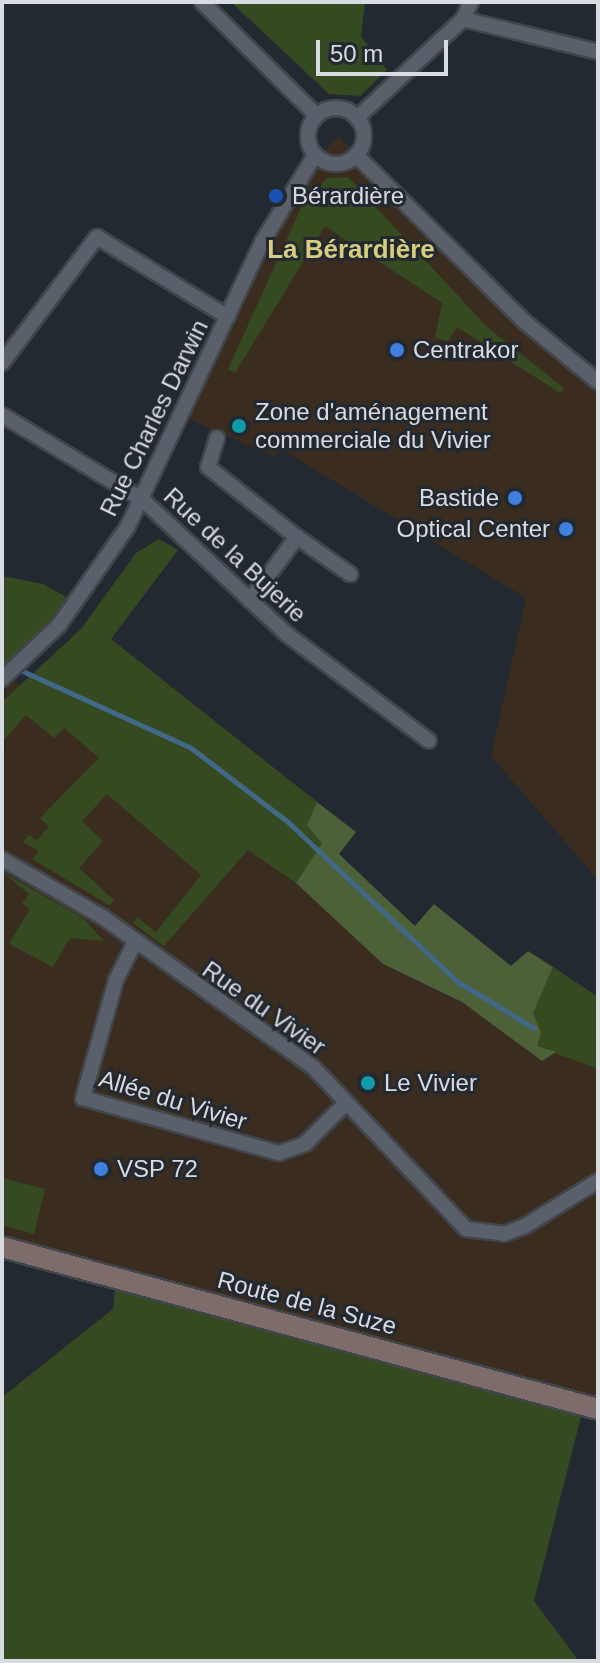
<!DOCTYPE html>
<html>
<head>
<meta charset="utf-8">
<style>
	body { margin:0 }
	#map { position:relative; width:600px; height:1663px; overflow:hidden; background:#232930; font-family:Helvetica,sans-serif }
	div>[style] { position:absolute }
	.commercial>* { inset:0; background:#3a2d1f }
	.green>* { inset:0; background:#364a22 }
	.forest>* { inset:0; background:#4c6138 }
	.stream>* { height:5px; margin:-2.5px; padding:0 2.5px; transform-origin:2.5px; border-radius:2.5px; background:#426888 }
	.roads { filter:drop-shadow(2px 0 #41464c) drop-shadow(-2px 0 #41464c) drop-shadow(0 2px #41464c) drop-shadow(0 -2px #41464c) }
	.minor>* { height:14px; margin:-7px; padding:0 7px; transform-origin:7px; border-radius:7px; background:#5a6069 }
	.minor>.ring { margin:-7px; padding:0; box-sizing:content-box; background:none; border:14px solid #5a6069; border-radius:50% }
	.secondary>* { height:20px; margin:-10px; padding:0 10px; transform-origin:10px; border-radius:10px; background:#7e6c6a }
	.dots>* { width:22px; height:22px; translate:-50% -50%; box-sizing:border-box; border:4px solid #232930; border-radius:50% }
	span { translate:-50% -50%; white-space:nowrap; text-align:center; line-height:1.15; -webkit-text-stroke:6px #232930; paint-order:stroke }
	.poi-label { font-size:24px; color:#d8dce1 }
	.left { translate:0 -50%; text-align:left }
	.right { translate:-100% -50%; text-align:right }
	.street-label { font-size:24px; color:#d8dce1 }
	.neighbourhood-label { font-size:26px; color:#d7cd7f; font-weight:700 }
	.frame { position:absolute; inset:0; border:4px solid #d8dce1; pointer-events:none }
	.scale { position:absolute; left:316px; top:40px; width:132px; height:36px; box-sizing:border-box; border:4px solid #d8dce1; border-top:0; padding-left:10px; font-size:24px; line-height:28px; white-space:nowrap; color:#d8dce1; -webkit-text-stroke:6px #232930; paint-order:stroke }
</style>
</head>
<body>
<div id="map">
	<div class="commercial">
		<i style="clip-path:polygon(339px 137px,492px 291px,598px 382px,598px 880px,491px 756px,526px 598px,281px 449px,274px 456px,182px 416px,318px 156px)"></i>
		<i style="clip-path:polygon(6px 675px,315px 897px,383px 964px,462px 1002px,541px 1061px,556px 1052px,598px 1069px,598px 1409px,2px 1247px)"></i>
	</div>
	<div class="green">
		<i style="clip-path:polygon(231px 2px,365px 2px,361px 37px,387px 70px,360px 96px,329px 94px)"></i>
		<i style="clip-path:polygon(348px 177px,487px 327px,564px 388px,560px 393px,457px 327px,448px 341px,435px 338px,442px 303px,325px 226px,235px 373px,228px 369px,306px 197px,328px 178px)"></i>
		<i style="clip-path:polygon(159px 539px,178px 550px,111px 639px,317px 802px,307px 825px,323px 843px,296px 883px,248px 850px,164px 946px,133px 923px,137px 917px,156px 932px,201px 875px,107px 794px,82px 821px,103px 841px,79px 868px,115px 901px,109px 905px,32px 859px,39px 851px,23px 842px,29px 835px,37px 840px,49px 826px,40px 818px,99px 758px,64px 728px,54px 738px,26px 715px,2px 742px,2px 702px,81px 629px,136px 553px)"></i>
		<i style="clip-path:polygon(2px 576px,43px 584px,75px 602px,2px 679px)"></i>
		<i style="clip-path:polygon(2px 872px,83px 918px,104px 941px,70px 938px,53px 967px,9px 944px,30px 909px,22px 904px,29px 894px)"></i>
		<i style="clip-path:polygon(553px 967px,598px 997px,598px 1069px,536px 1046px,533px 1012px)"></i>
		<i style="clip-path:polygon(2px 1178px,45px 1189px,34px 1234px,2px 1225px)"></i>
		<i style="clip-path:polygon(116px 1278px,584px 1405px,534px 1601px,579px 1661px,2px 1661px,2px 1397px,113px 1309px)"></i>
	</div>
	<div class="forest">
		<i style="clip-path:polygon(317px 802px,356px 832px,339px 854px,415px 926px,434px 904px,511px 966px,528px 951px,553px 967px,533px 1013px,541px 1032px,537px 1046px,556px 1052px,542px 1061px,462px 1002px,383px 964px,296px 883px,322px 843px,307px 825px)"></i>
	</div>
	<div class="stream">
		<i style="left:18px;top:669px;width:190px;rotate:24.5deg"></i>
		<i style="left:191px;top:748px;width:122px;rotate:37.3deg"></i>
		<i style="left:288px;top:822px;width:233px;rotate:43.3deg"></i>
		<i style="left:458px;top:982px;width:89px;rotate:31.2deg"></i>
	</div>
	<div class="roads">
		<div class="minor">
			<i style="left:202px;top:2px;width:161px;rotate:44.7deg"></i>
			<i style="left:463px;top:19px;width:139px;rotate:13.7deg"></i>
			<i class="ring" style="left:308px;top:108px;width:42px;height:42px"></i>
			<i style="left:357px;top:118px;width:145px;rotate:-43deg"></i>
			<i style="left:463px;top:19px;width:19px;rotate:-65deg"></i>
			<i style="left:356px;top:155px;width:238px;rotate:44.7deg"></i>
			<i style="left:525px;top:322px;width:94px;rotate:39.4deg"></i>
			<i style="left:2px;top:363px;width:158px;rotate:-53deg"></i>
			<i style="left:97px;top:237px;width:153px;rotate:31.4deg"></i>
			<i style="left:2px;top:415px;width:165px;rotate:31.1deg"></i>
			<i style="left:143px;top:500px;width:198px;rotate:43deg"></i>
			<i style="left:288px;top:635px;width:176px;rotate:36.9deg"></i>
			<i style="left:217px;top:438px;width:30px;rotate:107deg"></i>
			<i style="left:208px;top:467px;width:113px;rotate:38.2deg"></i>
			<i style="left:297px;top:537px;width:79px;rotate:126.7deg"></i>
			<i style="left:297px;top:537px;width:65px;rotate:34.9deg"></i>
			<i style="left:2px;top:679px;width:79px;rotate:-43.5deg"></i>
			<i style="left:59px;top:625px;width:121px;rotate:-55.1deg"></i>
			<i style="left:128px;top:526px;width:315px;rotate:-64.7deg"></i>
			<i style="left:263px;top:241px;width:100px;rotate:-58.8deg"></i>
			<i style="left:2px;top:859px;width:118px;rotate:30deg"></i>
			<i style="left:104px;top:918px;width:258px;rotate:35.5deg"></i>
			<i style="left:314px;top:1068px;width:221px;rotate:46.6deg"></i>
			<i style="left:466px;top:1229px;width:38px;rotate:7deg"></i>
			<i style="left:504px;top:1234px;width:22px;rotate:-21deg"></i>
			<i style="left:525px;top:1226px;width:86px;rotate:-31.7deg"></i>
			<i style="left:135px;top:942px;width:42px;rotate:116.6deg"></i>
			<i style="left:116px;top:980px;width:123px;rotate:105.6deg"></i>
			<i style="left:83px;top:1098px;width:204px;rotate:15.7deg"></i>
			<i style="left:279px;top:1153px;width:28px;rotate:-19deg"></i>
			<i style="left:305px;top:1144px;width:58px;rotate:-45deg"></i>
		</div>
		<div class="secondary">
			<i style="left:2px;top:1247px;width:618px;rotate:15.21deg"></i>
		</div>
	</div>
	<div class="dots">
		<i style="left:276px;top:196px;background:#1a4fb4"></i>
		<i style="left:397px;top:350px;background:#3f7fe0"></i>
		<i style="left:239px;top:426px;background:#0f9aa8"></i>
		<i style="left:515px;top:498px;background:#3f7fe0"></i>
		<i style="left:566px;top:529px;background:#3f7fe0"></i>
		<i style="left:368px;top:1083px;background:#0f9aa8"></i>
		<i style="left:101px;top:1169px;background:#3f7fe0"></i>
	</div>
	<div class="poi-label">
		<span class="left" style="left:292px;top:196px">Bérardière</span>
		<span class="left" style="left:413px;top:350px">Centrakor</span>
		<span class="left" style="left:255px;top:426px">Zone d'aménagement<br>commerciale du Vivier</span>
		<span class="right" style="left:499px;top:498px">Bastide</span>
		<span class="right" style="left:550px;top:529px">Optical Center</span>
		<span class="left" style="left:384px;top:1083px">Le Vivier</span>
		<span class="left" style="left:117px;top:1169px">VSP 72</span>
	</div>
	<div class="street-label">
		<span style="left:154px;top:418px;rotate:-64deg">Rue Charles Darwin</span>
		<span style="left:235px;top:555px;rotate:43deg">Rue de la Bujerie</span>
		<span style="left:264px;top:1008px;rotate:35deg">Rue du Vivier</span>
		<span style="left:173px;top:1100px;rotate:17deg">Allée du Vivier</span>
		<span style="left:307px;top:1303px;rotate:15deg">Route de la Suze</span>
	</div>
	<div class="neighbourhood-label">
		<span style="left:351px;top:250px">La Bérardière</span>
	</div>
	<div class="frame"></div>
	<div class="scale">50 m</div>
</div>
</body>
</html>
